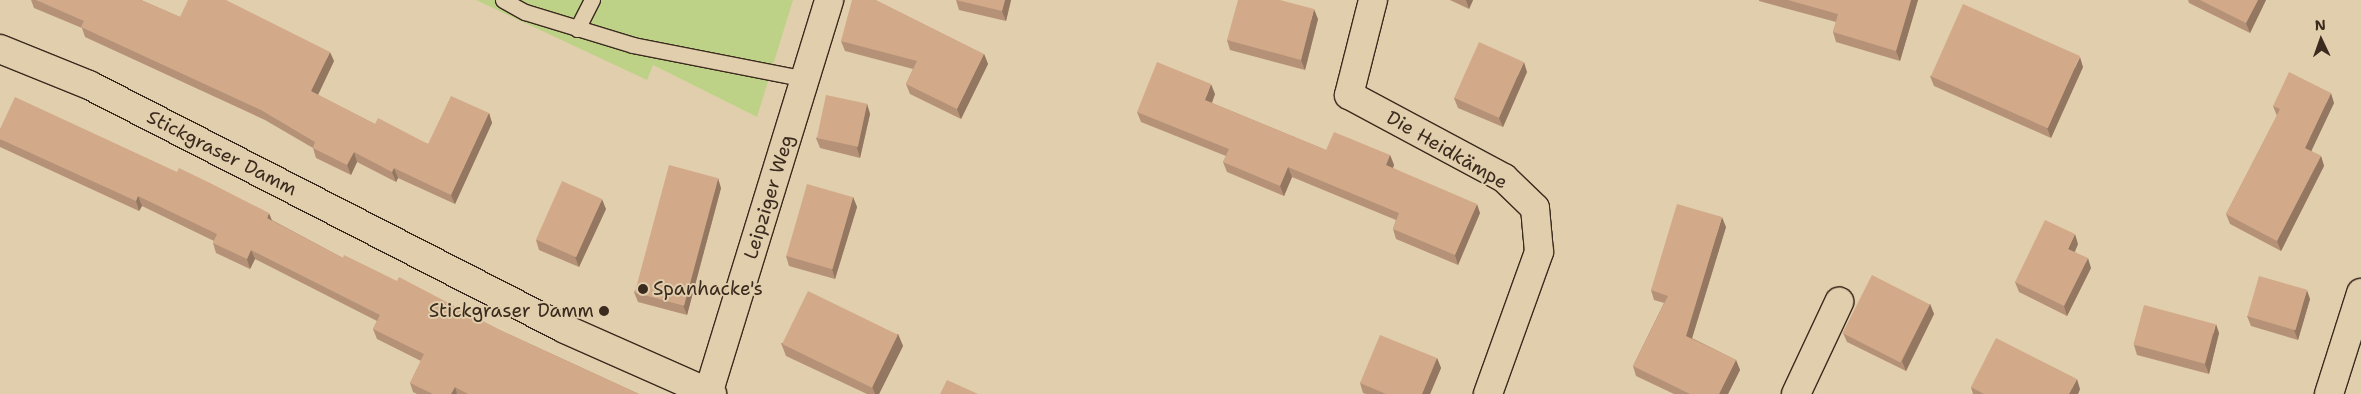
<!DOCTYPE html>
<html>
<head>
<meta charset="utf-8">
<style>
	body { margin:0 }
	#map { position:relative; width:2361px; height:394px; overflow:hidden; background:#e1ceac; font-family:"Shantell Sans",sans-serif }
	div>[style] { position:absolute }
	.green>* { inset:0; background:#bed287 }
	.roads { filter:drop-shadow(1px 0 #3b2a1e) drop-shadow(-1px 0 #3b2a1e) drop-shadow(0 1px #3b2a1e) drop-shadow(0 -1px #3b2a1e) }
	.service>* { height:15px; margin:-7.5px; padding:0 7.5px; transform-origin:7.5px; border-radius:7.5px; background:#e1ceac }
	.minor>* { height:28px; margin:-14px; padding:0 14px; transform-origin:14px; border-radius:14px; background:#e1ceac }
	.wall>* { inset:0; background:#b59277 }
	.shaded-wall>* { inset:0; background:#937761 }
	.building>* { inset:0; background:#d2aa8a; transform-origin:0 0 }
	.dots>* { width:14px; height:14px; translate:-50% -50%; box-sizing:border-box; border:2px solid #e1ceac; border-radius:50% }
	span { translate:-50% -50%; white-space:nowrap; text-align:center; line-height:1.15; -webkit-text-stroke:4px #e1ceac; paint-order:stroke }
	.street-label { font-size:19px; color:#3b2a1e }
	.poi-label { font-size:19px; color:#3b2a1e }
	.left { translate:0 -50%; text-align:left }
	.right { translate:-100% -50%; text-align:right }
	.north { position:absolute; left:2296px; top:15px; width:50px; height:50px; -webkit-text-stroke:4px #e1ceac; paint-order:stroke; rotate:357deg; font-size:14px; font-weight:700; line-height:20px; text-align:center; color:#3b2a1e }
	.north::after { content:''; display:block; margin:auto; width:18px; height:22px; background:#3b2a1e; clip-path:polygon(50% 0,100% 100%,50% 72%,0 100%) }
</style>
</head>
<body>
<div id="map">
	<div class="green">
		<i style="clip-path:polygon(476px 0,793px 0,757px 117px,653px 65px,647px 80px)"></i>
	</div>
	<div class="roads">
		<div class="service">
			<i style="left:503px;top:0;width:25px;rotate:29deg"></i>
			<i style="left:525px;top:12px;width:113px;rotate:17deg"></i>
			<i style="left:633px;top:45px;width:176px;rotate:11.1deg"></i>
			<i style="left:577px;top:29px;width:33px;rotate:-63deg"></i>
		</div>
		<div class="minor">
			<i style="left:1373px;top:0;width:98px;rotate:104.2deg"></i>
			<i style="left:1349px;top:95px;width:176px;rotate:28.2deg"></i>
			<i style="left:1504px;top:178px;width:43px;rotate:44.1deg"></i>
			<i style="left:1535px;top:208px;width:44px;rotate:84.8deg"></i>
			<i style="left:1539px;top:252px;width:151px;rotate:109.8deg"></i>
			<i style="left:0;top:49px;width:96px;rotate:22deg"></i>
			<i style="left:89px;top:85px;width:535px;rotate:27.14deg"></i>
			<i style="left:565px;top:329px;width:161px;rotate:23.9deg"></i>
			<i style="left:708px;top:394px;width:412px;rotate:-72.9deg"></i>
			<i style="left:1796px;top:394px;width:102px;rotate:-64.9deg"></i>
			<i style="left:2329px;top:394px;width:106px;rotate:-72.4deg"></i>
		</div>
	</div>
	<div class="wall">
		<i style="clip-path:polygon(31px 0,141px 0,180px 17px,334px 61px,318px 95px,375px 124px,428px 144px,489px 113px,492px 123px,455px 204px,398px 178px,396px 182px,357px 162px,351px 175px,316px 158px,313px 148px,265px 120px,85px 37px,82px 28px,34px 8px)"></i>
		<i style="clip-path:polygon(956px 0,1011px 0,1006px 21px,959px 10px)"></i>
		<i style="clip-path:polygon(1450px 0,1473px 0,1469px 9px)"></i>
		<i style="clip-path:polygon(1759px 0,1918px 0,1900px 61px,1836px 42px,1833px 32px,1836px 22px,1759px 1px)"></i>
		<i style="clip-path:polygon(2188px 0,2266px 0,2250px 33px,2189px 3px)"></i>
		<i style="clip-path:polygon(1318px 19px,1305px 70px,1230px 50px,1227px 40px)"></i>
		<i style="clip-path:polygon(841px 41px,984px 54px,988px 64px,961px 119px,910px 94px,906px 84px,913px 69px,845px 51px)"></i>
		<i style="clip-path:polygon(2083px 67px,2051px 138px,1934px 86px,1930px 76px)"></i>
		<i style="clip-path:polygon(1527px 72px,1503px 127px,1458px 108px,1454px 98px)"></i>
		<i style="clip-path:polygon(1215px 94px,1212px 103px,1326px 150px,1390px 155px,1394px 165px,1393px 168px,1480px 213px,1458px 265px,1396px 239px,1393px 229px,1396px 220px,1292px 177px,1284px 196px,1227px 172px,1223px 162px,1226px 156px,1141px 122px,1137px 112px)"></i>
		<i style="clip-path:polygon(2334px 103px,2311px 151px,2321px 156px,2324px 166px,2281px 251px,2230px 224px,2226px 214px,2277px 116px,2273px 106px)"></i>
		<i style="clip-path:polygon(867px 104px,870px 114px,860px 158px,820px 148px,816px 138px)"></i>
		<i style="clip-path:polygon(0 139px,272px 220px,343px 258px,639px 394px,417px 394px,413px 392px,410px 383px,421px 361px,377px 339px,373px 329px,377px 321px,255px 259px,250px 269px,216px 253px,213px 243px,214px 241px,142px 206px,139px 211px,0 147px)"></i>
		<i style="clip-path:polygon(721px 188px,687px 315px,638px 302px,634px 292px)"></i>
		<i style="clip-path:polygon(853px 197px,857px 207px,835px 279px,789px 266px,786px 256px)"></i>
		<i style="clip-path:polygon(606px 209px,579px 267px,539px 250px,536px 240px)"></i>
		<i style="clip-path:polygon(1726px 227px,1692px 338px,1736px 360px,1740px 370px,1728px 394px,1674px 394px,1636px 376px,1633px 366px,1664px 303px,1654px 300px,1651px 290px)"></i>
		<i style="clip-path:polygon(2078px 244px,2075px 252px,2091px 268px,2067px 316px,2019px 292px,2015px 282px)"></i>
		<i style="clip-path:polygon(2310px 299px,2298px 340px,2251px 326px,2247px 316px)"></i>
		<i style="clip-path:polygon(1930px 304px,1934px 314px,1906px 371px,1847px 342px,1843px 333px)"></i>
		<i style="clip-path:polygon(2219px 333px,2209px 374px,2137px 355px,2134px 345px)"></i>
		<i style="clip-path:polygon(898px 334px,903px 346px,879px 394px,867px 394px,786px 356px,781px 343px)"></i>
		<i style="clip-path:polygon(1437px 358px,1441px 368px,1430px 394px,1366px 394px,1363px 393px,1360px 383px)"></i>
		<i style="clip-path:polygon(1971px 387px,2080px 389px,2078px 394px,1973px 394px)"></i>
	</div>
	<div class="shaded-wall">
		<i style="clip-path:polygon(1005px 0,1011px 0,1006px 21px,1002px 11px)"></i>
		<i style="clip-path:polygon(1466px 0,1473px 0,1469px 9px)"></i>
		<i style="clip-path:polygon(1911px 0,1918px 0,1900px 61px,1896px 51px)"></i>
		<i style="clip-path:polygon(2258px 0,2266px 0,2250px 33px,2246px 23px)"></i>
		<i style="clip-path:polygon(1314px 9px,1318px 19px,1305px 70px,1301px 60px)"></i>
		<i style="clip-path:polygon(330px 52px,334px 61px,315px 101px,311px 91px)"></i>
		<i style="clip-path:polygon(984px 54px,988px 64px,961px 119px,957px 109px)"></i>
		<i style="clip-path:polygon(2080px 57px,2083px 67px,2051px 138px,2047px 128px)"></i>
		<i style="clip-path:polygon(1524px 62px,1527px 72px,1503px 127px,1499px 118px)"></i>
		<i style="clip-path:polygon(1211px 84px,1215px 94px,1209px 110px,1205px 100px)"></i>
		<i style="clip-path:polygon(2331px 93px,2334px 103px,2308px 158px,2305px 148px)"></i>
		<i style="clip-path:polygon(867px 104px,870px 114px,860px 158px,857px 148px)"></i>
		<i style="clip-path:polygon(489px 113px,492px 123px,455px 204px,451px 195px)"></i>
		<i style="clip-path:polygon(354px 152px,357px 162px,351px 175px,347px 165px)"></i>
		<i style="clip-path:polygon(1390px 155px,1394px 165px,1390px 175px,1386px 165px)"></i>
		<i style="clip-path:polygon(2321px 156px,2324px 166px,2281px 251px,2277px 241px)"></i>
		<i style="clip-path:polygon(1288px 167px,1292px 177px,1284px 196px,1280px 186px)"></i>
		<i style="clip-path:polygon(394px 168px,398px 178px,396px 182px,392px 172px)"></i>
		<i style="clip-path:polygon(718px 178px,721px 188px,687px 315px,683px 305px)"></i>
		<i style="clip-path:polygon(138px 196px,142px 206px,139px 211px,136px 201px)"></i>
		<i style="clip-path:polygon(853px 197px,857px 207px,835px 279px,832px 269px)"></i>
		<i style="clip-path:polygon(602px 199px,606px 209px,579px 267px,575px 257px)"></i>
		<i style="clip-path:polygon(1477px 204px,1480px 213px,1458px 265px,1455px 255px)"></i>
		<i style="clip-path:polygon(269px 213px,273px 223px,267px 218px)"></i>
		<i style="clip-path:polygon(1722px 217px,1726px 227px,1690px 345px,1686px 336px)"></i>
		<i style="clip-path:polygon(2075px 234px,2078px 244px,2071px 259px,2068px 249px)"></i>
		<i style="clip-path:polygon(251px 250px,255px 259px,250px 269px,247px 259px)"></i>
		<i style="clip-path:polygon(2088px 258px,2091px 268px,2067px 316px,2064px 306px)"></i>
		<i style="clip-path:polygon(2307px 290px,2310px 299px,2298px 340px,2294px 330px)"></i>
		<i style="clip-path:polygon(1930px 304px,1934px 314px,1906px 371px,1902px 361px)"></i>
		<i style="clip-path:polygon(2216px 324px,2219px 333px,2209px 374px,2205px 364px)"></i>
		<i style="clip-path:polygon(898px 334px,903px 346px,879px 394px,875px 394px,872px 386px)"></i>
		<i style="clip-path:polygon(1437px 358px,1441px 368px,1430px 394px,1422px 394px)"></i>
		<i style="clip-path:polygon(1736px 360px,1740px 370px,1728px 394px,1719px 394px)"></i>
		<i style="clip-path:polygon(2077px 379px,2080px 389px,2078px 394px,2069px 394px)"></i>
		<i style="clip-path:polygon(455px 387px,457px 394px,451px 394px)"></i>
	</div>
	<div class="building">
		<i style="clip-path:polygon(36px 0,141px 0,180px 17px,188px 0,226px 0,330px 52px,311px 91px,375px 124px,378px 118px,428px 144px,451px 96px,489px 113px,451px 195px,394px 168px,392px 172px,354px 152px,347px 165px,313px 148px,315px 142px,261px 110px,81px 27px,84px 21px)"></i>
		<i style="clip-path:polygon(852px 0,876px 0,984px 54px,957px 109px,906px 84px,917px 61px,841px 41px)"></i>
		<i style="clip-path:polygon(956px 0,1005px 0,1002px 11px)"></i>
		<i style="clip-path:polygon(1238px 0,1280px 0,1314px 9px,1301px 60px,1227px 40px)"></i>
		<i style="clip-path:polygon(1788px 0,1911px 0,1896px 51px,1833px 32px,1838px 14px)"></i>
		<i style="clip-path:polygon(2200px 0,2258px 0,2246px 23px)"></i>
		<i style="left:1963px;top:4px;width:128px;height:79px;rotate:24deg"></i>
		<i style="left:1479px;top:42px;width:49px;height:61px;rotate:24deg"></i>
		<i style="clip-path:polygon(1157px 62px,1211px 84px,1205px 100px,1326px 150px,1334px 132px,1390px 155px,1386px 165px,1477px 204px,1455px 255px,1393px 229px,1399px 213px,1288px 167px,1280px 186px,1223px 162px,1229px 149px,1137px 112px)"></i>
		<i style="clip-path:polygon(2289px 72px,2331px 93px,2305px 148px,2321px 156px,2277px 241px,2226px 214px,2280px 109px,2273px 106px)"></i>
		<i style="left:826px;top:95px;width:42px;height:44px;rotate:12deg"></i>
		<i style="clip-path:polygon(15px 97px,177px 172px,179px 168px,212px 184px,269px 213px,267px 218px,343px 258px,344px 255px,397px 281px,399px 277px,502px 331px,639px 394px,468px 394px,455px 387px,451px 394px,433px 394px,410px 383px,424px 354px,373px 329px,380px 315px,251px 250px,247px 259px,213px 243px,217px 234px,138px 196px,136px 201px,0 139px,0 129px)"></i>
		<i style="left:669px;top:165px;width:51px;height:132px;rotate:15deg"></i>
		<i style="left:562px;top:181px;width:44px;height:64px;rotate:24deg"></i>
		<i style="left:807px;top:184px;width:48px;height:75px;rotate:16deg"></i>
		<i style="clip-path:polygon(1677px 204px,1722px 217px,1686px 336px,1736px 360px,1719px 394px,1690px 394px,1633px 366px,1668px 296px,1651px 290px)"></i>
		<i style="clip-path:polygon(2045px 220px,2075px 234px,2068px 249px,2088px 258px,2064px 306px,2015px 282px)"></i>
		<i style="left:1872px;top:275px;width:65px;height:65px;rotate:27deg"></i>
		<i style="left:2259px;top:276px;width:50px;height:42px;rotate:16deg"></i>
		<i style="left:808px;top:291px;width:100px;height:59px;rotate:26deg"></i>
		<i style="left:2144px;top:305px;width:74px;height:41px;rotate:15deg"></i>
		<i style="clip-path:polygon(1380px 335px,1437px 358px,1422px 394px,1386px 394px,1360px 383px)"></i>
		<i style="clip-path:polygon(1996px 338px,2077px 379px,2069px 394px,1984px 394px,1971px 387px)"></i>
		<i style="clip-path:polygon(947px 380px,978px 394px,940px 394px)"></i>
	</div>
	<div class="dots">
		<i style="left:643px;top:289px;background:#3b2a1e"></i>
		<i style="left:604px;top:311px;background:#3b2a1e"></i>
	</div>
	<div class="street-label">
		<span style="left:1447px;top:150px;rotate:30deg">Die Heidkämpe</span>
		<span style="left:222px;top:153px;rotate:27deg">Stickgraser Damm</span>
		<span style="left:769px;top:197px;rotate:-73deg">Leipziger Weg</span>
	</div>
	<div class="poi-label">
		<span class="left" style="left:653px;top:289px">Spanhacke's</span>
		<span class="right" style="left:594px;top:311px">Stickgraser Damm</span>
	</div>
	<div class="north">N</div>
</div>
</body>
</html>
